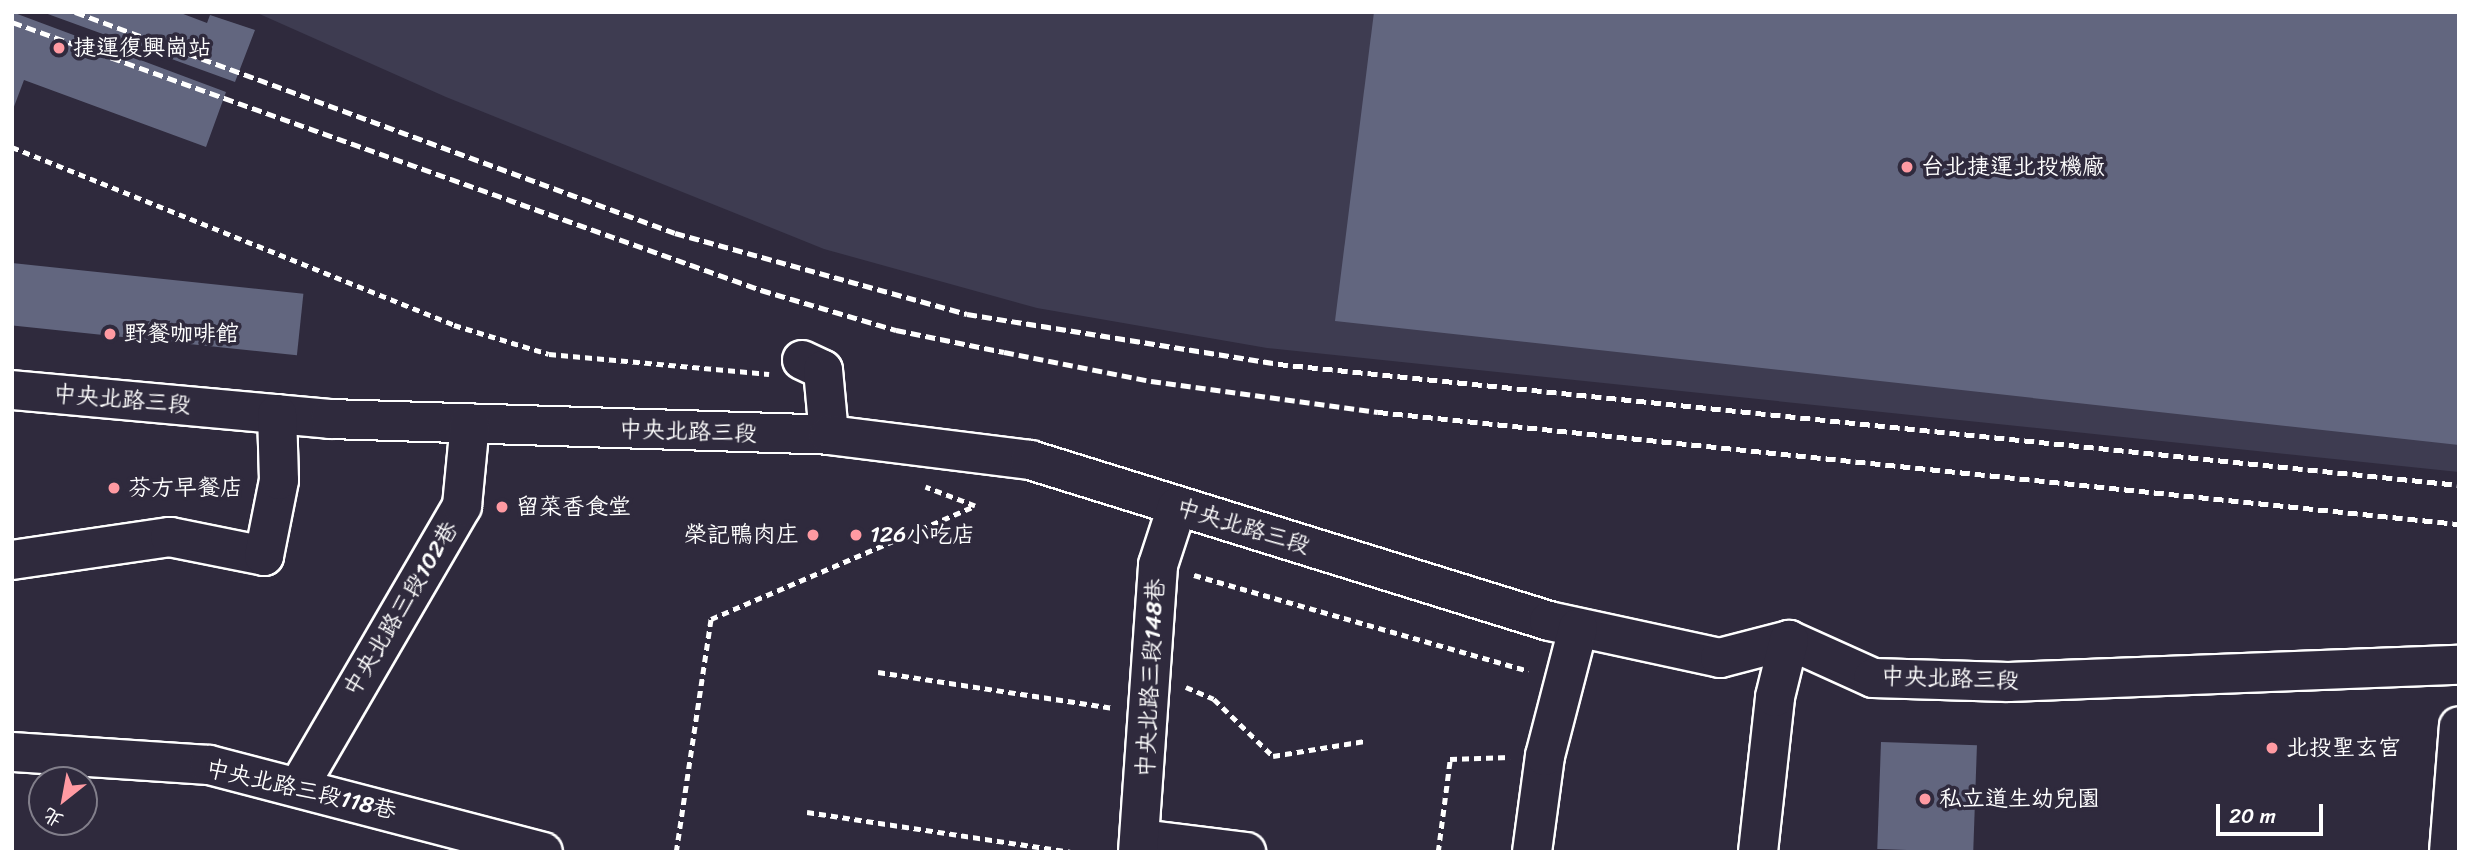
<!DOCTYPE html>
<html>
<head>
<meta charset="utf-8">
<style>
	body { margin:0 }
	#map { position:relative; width:2471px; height:864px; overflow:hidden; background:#2f2a3d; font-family:Sriracha,"LXGW WenKai TC",sans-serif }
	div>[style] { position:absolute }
	.built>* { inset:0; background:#3e3c51 }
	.building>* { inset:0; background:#62667f; transform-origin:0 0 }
	.path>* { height:4.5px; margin-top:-2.25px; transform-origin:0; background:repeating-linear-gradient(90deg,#fff 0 7px,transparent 0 12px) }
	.roads { filter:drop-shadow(2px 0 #fff) drop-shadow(-2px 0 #fff) drop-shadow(0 2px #fff) drop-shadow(0 -2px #fff) }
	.minor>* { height:38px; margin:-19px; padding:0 19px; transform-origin:19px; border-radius:19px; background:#2f2a3d }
	.rail>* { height:5px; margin-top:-2.5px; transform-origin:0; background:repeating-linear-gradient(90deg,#fff 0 10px,transparent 0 15px) }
	.dots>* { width:19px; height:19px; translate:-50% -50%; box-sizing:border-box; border:4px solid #2f2a3d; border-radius:50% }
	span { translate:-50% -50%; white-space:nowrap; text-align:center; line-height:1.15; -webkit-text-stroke:7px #2f2a3d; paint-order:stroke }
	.poi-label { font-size:23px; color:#fff }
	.left { translate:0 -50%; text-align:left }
	.right { translate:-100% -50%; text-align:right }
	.street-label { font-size:23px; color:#fff }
	.frame { position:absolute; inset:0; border:14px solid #fff; pointer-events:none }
	.north { position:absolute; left:28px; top:766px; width:70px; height:70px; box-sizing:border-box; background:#2f2a3d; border:2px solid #827f8b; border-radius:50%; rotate:211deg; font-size:19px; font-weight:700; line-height:28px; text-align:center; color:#fff }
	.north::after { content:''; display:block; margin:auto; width:24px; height:32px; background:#ff9aa2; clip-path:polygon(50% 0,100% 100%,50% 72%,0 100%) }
	.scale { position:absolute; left:2216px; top:804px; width:107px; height:32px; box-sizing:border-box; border:4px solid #fff; border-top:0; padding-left:9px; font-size:21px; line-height:24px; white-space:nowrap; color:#fff; -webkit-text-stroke:5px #2f2a3d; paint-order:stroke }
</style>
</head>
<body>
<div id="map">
	<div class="built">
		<i style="clip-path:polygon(255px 12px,2459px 12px,2459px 472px,1267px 348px,1037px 308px,824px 249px,446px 97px)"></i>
	</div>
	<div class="building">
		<i style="clip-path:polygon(12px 12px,226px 92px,206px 147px,24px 80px,12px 112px)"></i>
		<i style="clip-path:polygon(178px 12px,207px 23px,210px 15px,255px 30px,235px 82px,45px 13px)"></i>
		<i style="clip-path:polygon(1374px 12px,2459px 12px,2459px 445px,1335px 321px)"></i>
		<i style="left:12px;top:263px;width:293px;height:62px;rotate:6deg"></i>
		<i style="left:1881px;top:742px;width:96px;height:107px;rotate:2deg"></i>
	</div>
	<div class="path">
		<i style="left:12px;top:147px;width:476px;rotate:21.9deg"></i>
		<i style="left:454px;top:325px;width:99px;rotate:17deg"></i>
		<i style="left:549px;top:354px;width:221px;rotate:5.2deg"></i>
		<i style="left:1194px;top:575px;width:348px;rotate:16deg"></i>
		<i style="left:878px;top:672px;width:238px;rotate:8.7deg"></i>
		<i style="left:1186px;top:687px;width:30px;rotate:23deg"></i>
		<i style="left:1214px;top:699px;width:82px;rotate:44deg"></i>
		<i style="left:1273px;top:756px;width:93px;rotate:-9.3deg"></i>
		<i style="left:807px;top:812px;width:266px;rotate:8.6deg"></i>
		<i style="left:676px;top:852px;width:236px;rotate:-81.5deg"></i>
		<i style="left:711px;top:619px;width:287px;rotate:-23.2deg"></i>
		<i style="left:975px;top:506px;width:53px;rotate:-159.2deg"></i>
		<i style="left:1438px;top:852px;width:94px;rotate:-82.6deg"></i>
		<i style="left:1450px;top:759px;width:60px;rotate:-1.9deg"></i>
	</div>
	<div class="roads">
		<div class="minor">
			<i style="left:802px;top:360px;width:23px;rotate:25deg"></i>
			<i style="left:823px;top:370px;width:65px;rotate:84.7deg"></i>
			<i style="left:12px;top:390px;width:319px;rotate:5.2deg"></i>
			<i style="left:330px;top:419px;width:499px;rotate:1.8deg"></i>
			<i style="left:829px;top:435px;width:203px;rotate:7.1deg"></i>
			<i style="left:1030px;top:460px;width:543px;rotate:17.23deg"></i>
			<i style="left:1549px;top:621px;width:175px;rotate:12.2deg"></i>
			<i style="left:1720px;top:658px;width:71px;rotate:-14.6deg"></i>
			<i style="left:1789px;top:640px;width:92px;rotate:24.3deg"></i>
			<i style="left:1873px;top:678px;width:135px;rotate:1.7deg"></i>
			<i style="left:2008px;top:682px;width:451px;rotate:-2.2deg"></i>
			<i style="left:12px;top:560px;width:160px;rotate:-8.3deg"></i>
			<i style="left:170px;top:537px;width:96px;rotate:11.4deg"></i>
			<i style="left:264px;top:556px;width:77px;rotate:-78.8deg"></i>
			<i style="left:279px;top:480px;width:66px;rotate:-91.7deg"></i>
			<i style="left:12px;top:752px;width:197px;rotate:3.8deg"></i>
			<i style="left:209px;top:765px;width:345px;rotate:14.6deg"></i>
			<i style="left:299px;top:786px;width:324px;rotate:-59.8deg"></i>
			<i style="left:462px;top:506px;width:83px;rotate:-84.5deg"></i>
			<i style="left:1140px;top:839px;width:107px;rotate:7deg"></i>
			<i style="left:1138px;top:852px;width:288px;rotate:-86deg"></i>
			<i style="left:1158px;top:565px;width:61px;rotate:-71.9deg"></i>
			<i style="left:1532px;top:852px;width:97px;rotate:-82.3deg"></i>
			<i style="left:1545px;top:756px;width:132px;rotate:-75.5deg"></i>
			<i style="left:1758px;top:852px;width:156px;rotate:-83.7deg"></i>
			<i style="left:1775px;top:697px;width:59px;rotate:-76.2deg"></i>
			<i style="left:2449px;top:852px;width:126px;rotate:-85.5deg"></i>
		</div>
	</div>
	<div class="rail">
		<i style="left:75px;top:12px;width:639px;rotate:20.22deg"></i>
		<i style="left:675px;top:233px;width:303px;rotate:15.5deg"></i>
		<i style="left:967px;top:314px;width:315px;rotate:9.1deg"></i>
		<i style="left:1278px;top:364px;width:1187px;rotate:5.85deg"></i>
		<i style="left:12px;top:22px;width:796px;rotate:19.69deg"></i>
		<i style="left:761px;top:290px;width:141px;rotate:16.5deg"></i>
		<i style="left:896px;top:330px;width:110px;rotate:11.5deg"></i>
		<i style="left:1004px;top:352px;width:150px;rotate:11.2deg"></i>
		<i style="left:1151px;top:381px;width:229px;rotate:7.8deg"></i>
		<i style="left:1378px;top:412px;width:1087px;rotate:5.92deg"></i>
	</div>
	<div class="dots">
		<i style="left:59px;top:48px;background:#ff9aa2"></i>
		<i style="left:1907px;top:167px;background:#ff9aa2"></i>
		<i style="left:110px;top:334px;background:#ff9aa2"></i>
		<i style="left:114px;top:488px;background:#ff9aa2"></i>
		<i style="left:502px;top:507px;background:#ff9aa2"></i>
		<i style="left:813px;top:535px;background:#ff9aa2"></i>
		<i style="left:856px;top:535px;background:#ff9aa2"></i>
		<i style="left:2272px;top:748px;background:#ff9aa2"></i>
		<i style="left:1925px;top:799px;background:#ff9aa2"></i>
	</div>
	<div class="poi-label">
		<span class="left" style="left:73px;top:48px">捷運復興崗站</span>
		<span class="left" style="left:1921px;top:167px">台北捷運北投機廠</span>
		<span class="left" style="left:124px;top:334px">野餐咖啡館</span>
		<span class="left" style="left:128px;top:488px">芬方早餐店</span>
		<span class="left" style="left:516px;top:507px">留菜香食堂</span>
		<span class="right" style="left:799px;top:535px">榮記鴨肉庄</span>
		<span class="left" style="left:870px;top:535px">126小吃店</span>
		<span class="left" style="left:2286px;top:748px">北投聖玄宮</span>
		<span class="left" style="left:1939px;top:799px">私立道生幼兒園</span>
	</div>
	<div class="street-label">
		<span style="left:122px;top:400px;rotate:5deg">中央北路三段</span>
		<span style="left:688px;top:432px;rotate:2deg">中央北路三段</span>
		<span style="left:1243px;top:527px;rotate:17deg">中央北路三段</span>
		<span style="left:401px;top:609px;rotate:-59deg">中央北路三段102巷</span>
		<span style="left:1151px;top:678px;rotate:-87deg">中央北路三段148巷</span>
		<span style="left:1950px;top:679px;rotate:2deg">中央北路三段</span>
		<span style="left:301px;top:790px;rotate:13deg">中央北路三段118巷</span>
	</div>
	<div class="frame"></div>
	<div class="north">北</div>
	<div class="scale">20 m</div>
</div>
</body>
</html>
